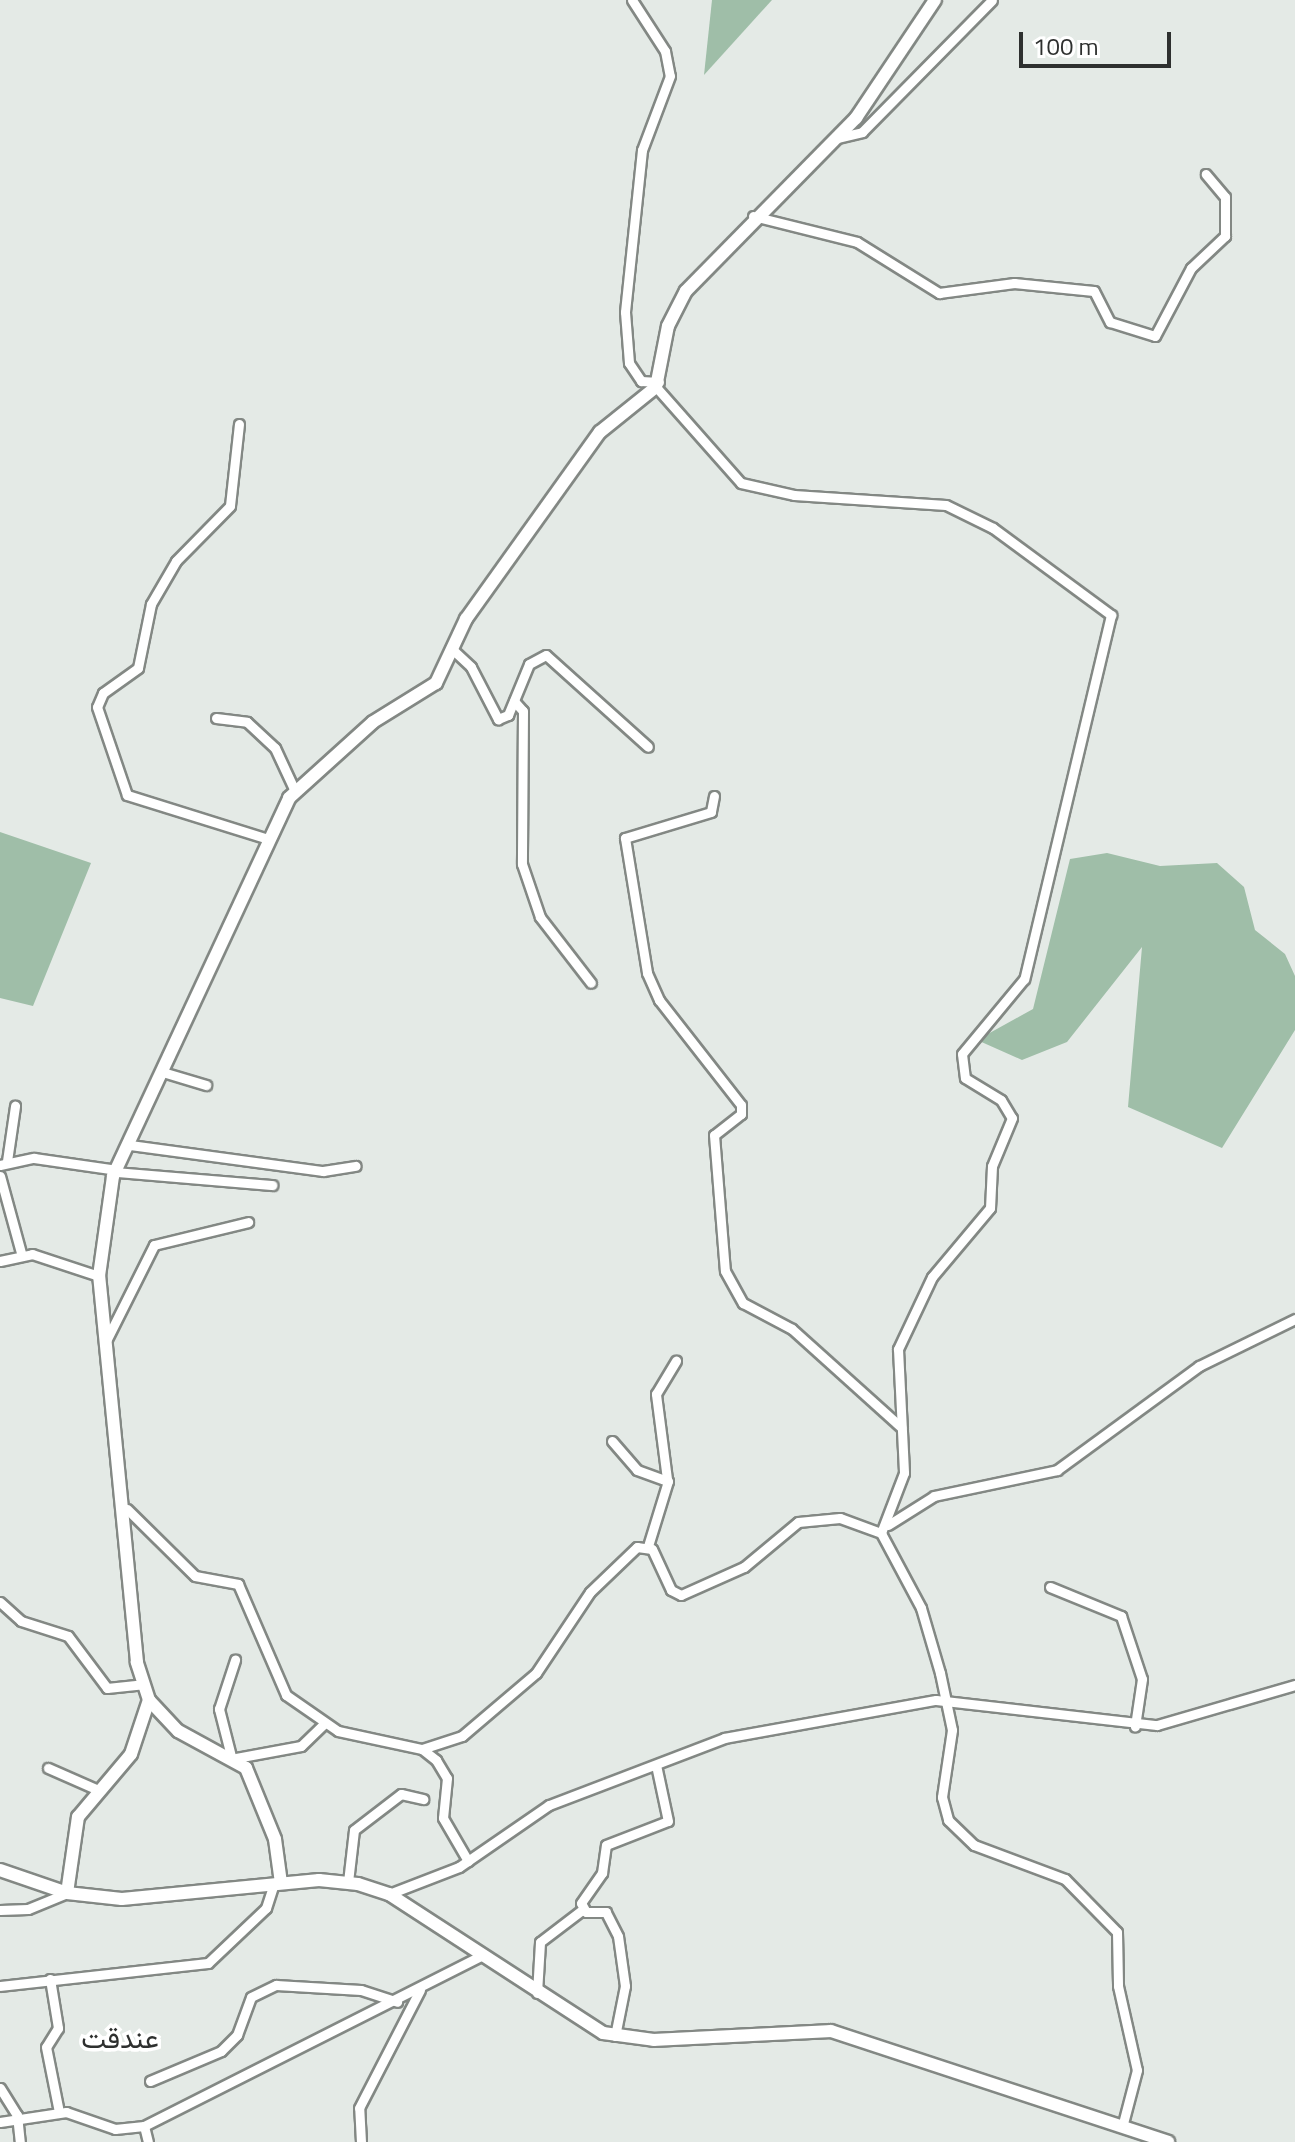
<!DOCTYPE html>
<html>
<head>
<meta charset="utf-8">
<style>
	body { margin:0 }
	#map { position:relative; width:1295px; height:2142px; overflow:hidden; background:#e4eae6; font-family:"Titillium Web",Vazirmatn,sans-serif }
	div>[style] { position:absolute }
	.forest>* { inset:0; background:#9fbea8 }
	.roads { filter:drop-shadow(2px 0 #838884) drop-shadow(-2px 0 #838884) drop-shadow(0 2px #838884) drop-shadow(0 -2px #838884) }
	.street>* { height:9px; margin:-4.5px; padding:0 4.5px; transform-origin:4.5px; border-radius:4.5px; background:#fff }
	.secondary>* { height:12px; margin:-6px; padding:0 6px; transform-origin:6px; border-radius:6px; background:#fff }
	span { translate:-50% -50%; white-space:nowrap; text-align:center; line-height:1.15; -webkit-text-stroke:7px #fff; paint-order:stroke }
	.quarter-label { font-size:28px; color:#2e302f }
	.scale { position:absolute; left:1019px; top:32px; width:152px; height:36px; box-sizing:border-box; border:4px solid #2e302f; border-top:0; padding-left:10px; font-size:24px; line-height:28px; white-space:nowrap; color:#2e302f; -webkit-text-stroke:6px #fff; paint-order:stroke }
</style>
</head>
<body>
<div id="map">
	<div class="forest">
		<i style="clip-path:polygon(712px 0,772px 0,704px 75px)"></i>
		<i style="clip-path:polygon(0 832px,91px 863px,33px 1006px,0 998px)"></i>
		<i style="clip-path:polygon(1107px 853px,1160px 866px,1217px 863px,1244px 887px,1255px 930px,1285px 954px,1295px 976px,1295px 1030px,1222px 1148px,1128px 1107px,1142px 947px,1067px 1042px,1022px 1060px,977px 1040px,1033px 1009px,1070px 859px)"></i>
	</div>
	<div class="roads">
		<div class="street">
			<i style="left:632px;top:0;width:61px;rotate:57.1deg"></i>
			<i style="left:665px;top:51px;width:25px;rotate:79deg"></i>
			<i style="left:670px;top:76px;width:79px;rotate:110.7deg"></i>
			<i style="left:642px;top:150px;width:163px;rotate:96deg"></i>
			<i style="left:625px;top:312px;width:51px;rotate:85.5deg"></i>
			<i style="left:629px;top:363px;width:22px;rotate:56deg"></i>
			<i style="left:641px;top:381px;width:18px;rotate:3deg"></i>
			<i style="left:837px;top:138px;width:26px;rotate:-13deg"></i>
			<i style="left:862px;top:132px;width:185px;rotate:-45.4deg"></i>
			<i style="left:753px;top:216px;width:107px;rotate:14deg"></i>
			<i style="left:857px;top:242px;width:97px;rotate:31.9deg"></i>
			<i style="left:939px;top:293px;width:76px;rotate:-7.6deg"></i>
			<i style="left:1014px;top:283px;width:80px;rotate:5.7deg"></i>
			<i style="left:1094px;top:291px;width:35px;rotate:63deg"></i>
			<i style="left:1110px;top:322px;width:47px;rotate:17.3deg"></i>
			<i style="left:1155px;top:336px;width:77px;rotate:-62.1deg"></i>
			<i style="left:1191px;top:268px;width:47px;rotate:-43.3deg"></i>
			<i style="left:1225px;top:236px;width:39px;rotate:-90deg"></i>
			<i style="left:1225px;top:197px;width:30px;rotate:-130deg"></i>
			<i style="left:656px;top:387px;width:128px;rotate:48.5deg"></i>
			<i style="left:741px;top:483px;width:54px;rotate:12.8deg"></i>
			<i style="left:794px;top:495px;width:152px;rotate:3.8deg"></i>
			<i style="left:946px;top:505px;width:52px;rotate:26.1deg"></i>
			<i style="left:993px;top:528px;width:147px;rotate:36.4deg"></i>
			<i style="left:1111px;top:615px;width:374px;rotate:103.4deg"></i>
			<i style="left:1024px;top:979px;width:97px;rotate:129.6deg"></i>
			<i style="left:962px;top:1054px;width:24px;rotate:83deg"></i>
			<i style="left:965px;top:1078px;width:42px;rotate:31.4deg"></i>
			<i style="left:1001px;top:1100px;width:21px;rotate:59deg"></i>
			<i style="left:1012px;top:1118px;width:52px;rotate:112.6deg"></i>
			<i style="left:992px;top:1166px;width:42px;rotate:92.7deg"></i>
			<i style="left:990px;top:1208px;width:90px;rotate:130deg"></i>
			<i style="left:932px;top:1277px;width:80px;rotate:115.3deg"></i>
			<i style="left:898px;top:1349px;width:124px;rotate:87.2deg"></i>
			<i style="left:904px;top:1473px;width:64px;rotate:111deg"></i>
			<i style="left:239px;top:424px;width:82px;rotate:96.3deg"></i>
			<i style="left:230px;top:506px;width:77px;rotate:134.5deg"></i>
			<i style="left:176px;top:561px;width:50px;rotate:120.2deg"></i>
			<i style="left:151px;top:604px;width:65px;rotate:101.5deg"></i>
			<i style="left:138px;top:668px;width:43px;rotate:144.5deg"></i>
			<i style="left:103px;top:693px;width:15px;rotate:113deg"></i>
			<i style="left:97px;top:707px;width:93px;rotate:71.2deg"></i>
			<i style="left:127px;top:795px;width:145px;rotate:17.3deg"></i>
			<i style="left:452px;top:649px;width:26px;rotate:43deg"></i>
			<i style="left:471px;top:667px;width:59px;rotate:62.6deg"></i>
			<i style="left:498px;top:719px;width:11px;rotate:-22deg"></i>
			<i style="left:508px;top:715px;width:55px;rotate:-67.6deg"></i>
			<i style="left:529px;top:664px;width:19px;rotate:-28deg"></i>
			<i style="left:546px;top:655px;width:137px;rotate:42deg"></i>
			<i style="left:514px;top:701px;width:13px;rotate:48deg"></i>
			<i style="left:523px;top:711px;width:153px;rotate:90.4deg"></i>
			<i style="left:522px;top:864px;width:56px;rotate:71.2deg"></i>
			<i style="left:540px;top:917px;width:83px;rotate:52.3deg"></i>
			<i style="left:216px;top:718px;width:31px;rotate:7deg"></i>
			<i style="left:247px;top:722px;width:38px;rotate:43deg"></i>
			<i style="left:275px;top:748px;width:47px;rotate:65.1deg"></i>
			<i style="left:714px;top:796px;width:16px;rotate:101deg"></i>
			<i style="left:711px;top:812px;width:90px;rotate:163.2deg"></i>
			<i style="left:625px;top:838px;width:137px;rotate:80.7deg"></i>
			<i style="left:647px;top:973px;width:30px;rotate:66deg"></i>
			<i style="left:659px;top:1000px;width:133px;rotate:52deg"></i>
			<i style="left:741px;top:1105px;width:9px;rotate:90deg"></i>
			<i style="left:741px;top:1114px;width:34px;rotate:142deg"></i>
			<i style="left:714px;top:1135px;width:136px;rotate:85.4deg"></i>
			<i style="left:725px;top:1271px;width:37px;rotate:61deg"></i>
			<i style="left:743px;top:1303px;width:55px;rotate:28deg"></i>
			<i style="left:792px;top:1329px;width:147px;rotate:42deg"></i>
			<i style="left:166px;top:1073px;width:42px;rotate:16.7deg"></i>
			<i style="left:130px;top:1145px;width:195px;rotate:7.7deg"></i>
			<i style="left:323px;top:1171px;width:33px;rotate:-9deg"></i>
			<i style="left:7px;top:1161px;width:56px;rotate:-81.7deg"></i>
			<i style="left:0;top:1165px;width:35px;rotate:-12deg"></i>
			<i style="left:34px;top:1158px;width:84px;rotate:8.2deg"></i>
			<i style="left:116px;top:1172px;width:157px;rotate:4.8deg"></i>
			<i style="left:0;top:1176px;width:80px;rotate:74.7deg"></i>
			<i style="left:0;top:1261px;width:33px;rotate:-12deg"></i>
			<i style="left:32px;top:1254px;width:71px;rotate:18.2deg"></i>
			<i style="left:107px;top:1339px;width:105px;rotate:-63.4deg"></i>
			<i style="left:154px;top:1245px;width:97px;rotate:-13.7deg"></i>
			<i style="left:612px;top:1441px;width:38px;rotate:49deg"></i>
			<i style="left:637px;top:1470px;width:33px;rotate:20deg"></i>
			<i style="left:668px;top:1481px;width:68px;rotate:107.1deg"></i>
			<i style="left:667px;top:1479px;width:86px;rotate:-97.4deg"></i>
			<i style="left:656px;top:1394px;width:39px;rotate:-59deg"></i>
			<i style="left:127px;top:1509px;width:95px;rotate:44.6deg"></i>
			<i style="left:195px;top:1576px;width:44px;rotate:10.5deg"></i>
			<i style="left:238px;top:1584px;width:121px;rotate:66.6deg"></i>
			<i style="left:286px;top:1695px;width:63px;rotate:34.7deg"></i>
			<i style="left:338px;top:1731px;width:86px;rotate:12.1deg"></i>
			<i style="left:422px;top:1749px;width:18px;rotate:38deg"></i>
			<i style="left:436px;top:1760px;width:21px;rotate:59deg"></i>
			<i style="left:447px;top:1778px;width:40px;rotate:95.7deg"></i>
			<i style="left:443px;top:1818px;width:50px;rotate:59.8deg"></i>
			<i style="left:888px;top:1525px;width:54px;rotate:-32.2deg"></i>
			<i style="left:934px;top:1496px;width:126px;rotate:-11.9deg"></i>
			<i style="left:1057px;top:1470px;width:176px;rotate:-36.2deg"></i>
			<i style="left:1199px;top:1366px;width:107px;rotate:-26.1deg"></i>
			<i style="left:1050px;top:1587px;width:77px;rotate:22.2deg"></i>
			<i style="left:1121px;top:1616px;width:66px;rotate:71.6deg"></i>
			<i style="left:1142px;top:1679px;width:48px;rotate:98.5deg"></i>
			<i style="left:0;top:1602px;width:28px;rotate:42deg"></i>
			<i style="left:21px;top:1621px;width:49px;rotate:17.7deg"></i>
			<i style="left:68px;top:1636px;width:65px;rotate:53.1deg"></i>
			<i style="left:107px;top:1688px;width:36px;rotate:-6deg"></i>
			<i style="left:422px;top:1749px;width:42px;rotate:-18deg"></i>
			<i style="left:462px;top:1736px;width:97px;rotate:-40.4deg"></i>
			<i style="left:536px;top:1673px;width:97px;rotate:-56.3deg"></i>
			<i style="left:590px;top:1592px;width:65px;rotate:-43.8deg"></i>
			<i style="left:637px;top:1547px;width:15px;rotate:8deg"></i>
			<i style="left:652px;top:1549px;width:45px;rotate:65.1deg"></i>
			<i style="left:671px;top:1590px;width:11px;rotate:27deg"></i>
			<i style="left:681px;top:1595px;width:69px;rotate:-24deg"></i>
			<i style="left:744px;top:1567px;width:70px;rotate:-39.8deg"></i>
			<i style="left:798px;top:1522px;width:42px;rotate:-5.4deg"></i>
			<i style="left:840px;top:1518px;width:44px;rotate:20.1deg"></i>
			<i style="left:881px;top:1533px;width:85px;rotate:61.9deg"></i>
			<i style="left:921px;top:1608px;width:68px;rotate:73.7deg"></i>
			<i style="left:940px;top:1673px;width:58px;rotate:78.1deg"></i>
			<i style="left:952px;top:1730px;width:68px;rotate:98.5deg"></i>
			<i style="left:942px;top:1797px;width:24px;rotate:75deg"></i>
			<i style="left:948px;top:1820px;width:36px;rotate:44deg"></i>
			<i style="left:974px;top:1845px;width:97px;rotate:20.5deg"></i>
			<i style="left:1065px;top:1879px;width:74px;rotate:45.5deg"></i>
			<i style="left:1117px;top:1932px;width:54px;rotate:88.9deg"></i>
			<i style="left:1118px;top:1986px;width:86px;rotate:77.3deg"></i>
			<i style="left:1137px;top:2070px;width:59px;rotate:104.7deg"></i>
			<i style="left:231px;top:1756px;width:49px;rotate:-104.3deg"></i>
			<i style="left:219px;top:1709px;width:52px;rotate:-71.9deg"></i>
			<i style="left:236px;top:1758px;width:66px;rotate:-10.5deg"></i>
			<i style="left:301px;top:1746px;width:33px;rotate:-44deg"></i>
			<i style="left:48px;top:1768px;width:55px;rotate:23.7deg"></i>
			<i style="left:348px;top:1882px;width:52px;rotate:-83.4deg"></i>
			<i style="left:354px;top:1830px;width:59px;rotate:-37.5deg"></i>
			<i style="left:401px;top:1794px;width:23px;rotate:13deg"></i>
			<i style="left:389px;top:1894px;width:75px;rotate:-21.1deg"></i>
			<i style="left:459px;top:1867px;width:109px;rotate:-34.6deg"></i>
			<i style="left:549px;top:1805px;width:187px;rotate:-20.9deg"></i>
			<i style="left:724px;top:1738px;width:215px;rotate:-10.2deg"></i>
			<i style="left:936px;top:1700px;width:222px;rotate:6.5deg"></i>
			<i style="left:1157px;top:1725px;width:144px;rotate:-16.2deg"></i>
			<i style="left:0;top:1910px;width:28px;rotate:-2deg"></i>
			<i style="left:28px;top:1909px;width:42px;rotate:-22.3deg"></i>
			<i style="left:50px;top:1979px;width:50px;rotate:80.7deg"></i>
			<i style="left:58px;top:2028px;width:22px;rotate:122deg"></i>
			<i style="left:46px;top:2047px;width:66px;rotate:78.7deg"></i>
			<i style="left:0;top:1986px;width:209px;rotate:-6.3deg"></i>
			<i style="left:208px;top:1963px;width:80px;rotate:-43.5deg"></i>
			<i style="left:266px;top:1908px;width:25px;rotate:-72deg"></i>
			<i style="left:537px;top:1993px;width:51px;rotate:-86.6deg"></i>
			<i style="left:540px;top:1942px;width:53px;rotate:-37.3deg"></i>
			<i style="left:615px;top:2036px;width:51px;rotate:-78.7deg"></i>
			<i style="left:625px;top:1986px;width:50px;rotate:-98deg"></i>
			<i style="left:618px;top:1936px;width:27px;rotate:-117deg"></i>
			<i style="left:606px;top:1912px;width:20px;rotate:180deg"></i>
			<i style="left:586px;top:1912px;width:10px;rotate:-119deg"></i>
			<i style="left:581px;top:1903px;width:37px;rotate:-55deg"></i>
			<i style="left:602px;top:1873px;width:28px;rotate:-82deg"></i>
			<i style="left:606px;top:1845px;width:66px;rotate:-21.2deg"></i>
			<i style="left:668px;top:1821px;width:57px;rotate:-102.1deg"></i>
			<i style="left:150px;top:2081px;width:77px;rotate:-22.9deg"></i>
			<i style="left:221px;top:2051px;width:23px;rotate:-45deg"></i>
			<i style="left:237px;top:2035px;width:40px;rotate:-69.8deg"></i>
			<i style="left:251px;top:1997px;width:28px;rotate:-26deg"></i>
			<i style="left:276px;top:1985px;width:85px;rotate:3.4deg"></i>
			<i style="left:361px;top:1990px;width:38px;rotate:18deg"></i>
			<i style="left:0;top:2088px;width:32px;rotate:58deg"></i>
			<i style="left:17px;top:2115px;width:27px;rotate:84deg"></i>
			<i style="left:0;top:2122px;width:67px;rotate:-8.6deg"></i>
			<i style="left:66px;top:2112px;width:52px;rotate:19.1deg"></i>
			<i style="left:115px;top:2129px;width:29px;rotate:-6deg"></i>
			<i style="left:144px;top:2126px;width:379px;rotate:-26.8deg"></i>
			<i style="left:144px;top:2126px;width:16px;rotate:76deg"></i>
			<i style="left:361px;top:2142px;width:34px;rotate:-93deg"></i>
			<i style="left:359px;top:2108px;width:133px;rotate:-62.7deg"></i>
		</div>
		<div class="secondary">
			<i style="left:0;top:1870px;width:71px;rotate:18.9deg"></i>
			<i style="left:67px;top:1893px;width:55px;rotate:6.2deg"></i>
			<i style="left:122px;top:1899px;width:198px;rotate:-5.5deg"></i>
			<i style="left:319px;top:1880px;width:39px;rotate:6deg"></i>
			<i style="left:358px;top:1884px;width:33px;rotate:18deg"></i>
			<i style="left:389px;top:1894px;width:255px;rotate:33deg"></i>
			<i style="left:603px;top:2033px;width:51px;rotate:7.8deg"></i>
			<i style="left:654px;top:2040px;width:177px;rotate:-2.9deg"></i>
			<i style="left:831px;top:2031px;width:355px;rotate:18.2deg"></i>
			<i style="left:281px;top:1883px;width:44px;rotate:-97.8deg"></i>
			<i style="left:275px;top:1839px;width:77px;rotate:-112.2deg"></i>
			<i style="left:246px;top:1768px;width:77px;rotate:-151.4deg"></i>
			<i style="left:178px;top:1731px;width:42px;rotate:-133.1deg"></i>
			<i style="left:149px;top:1700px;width:40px;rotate:-108deg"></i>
			<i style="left:137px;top:1662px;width:388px;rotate:-95.6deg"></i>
			<i style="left:99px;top:1276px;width:101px;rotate:-82deg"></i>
			<i style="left:113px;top:1176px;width:417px;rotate:-65deg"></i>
			<i style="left:289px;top:798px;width:113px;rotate:-42.1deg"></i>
			<i style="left:373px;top:722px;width:74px;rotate:-31.8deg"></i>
			<i style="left:436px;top:683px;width:71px;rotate:-64.9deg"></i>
			<i style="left:466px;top:619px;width:230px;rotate:-54.4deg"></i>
			<i style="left:600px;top:432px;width:72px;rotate:-38.8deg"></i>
			<i style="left:656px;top:387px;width:62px;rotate:-78.9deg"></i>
			<i style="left:668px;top:326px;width:39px;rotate:-63deg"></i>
			<i style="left:686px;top:291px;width:243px;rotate:-45.5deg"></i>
			<i style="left:856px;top:118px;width:142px;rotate:-56.2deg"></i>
			<i style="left:67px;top:1893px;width:77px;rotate:-81.8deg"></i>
			<i style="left:78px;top:1817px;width:82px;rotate:-49.9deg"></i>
			<i style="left:131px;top:1754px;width:57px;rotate:-71.6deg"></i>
		</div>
	</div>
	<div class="quarter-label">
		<span style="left:120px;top:2038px">عندقت</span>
	</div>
	<div class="scale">100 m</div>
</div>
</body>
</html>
